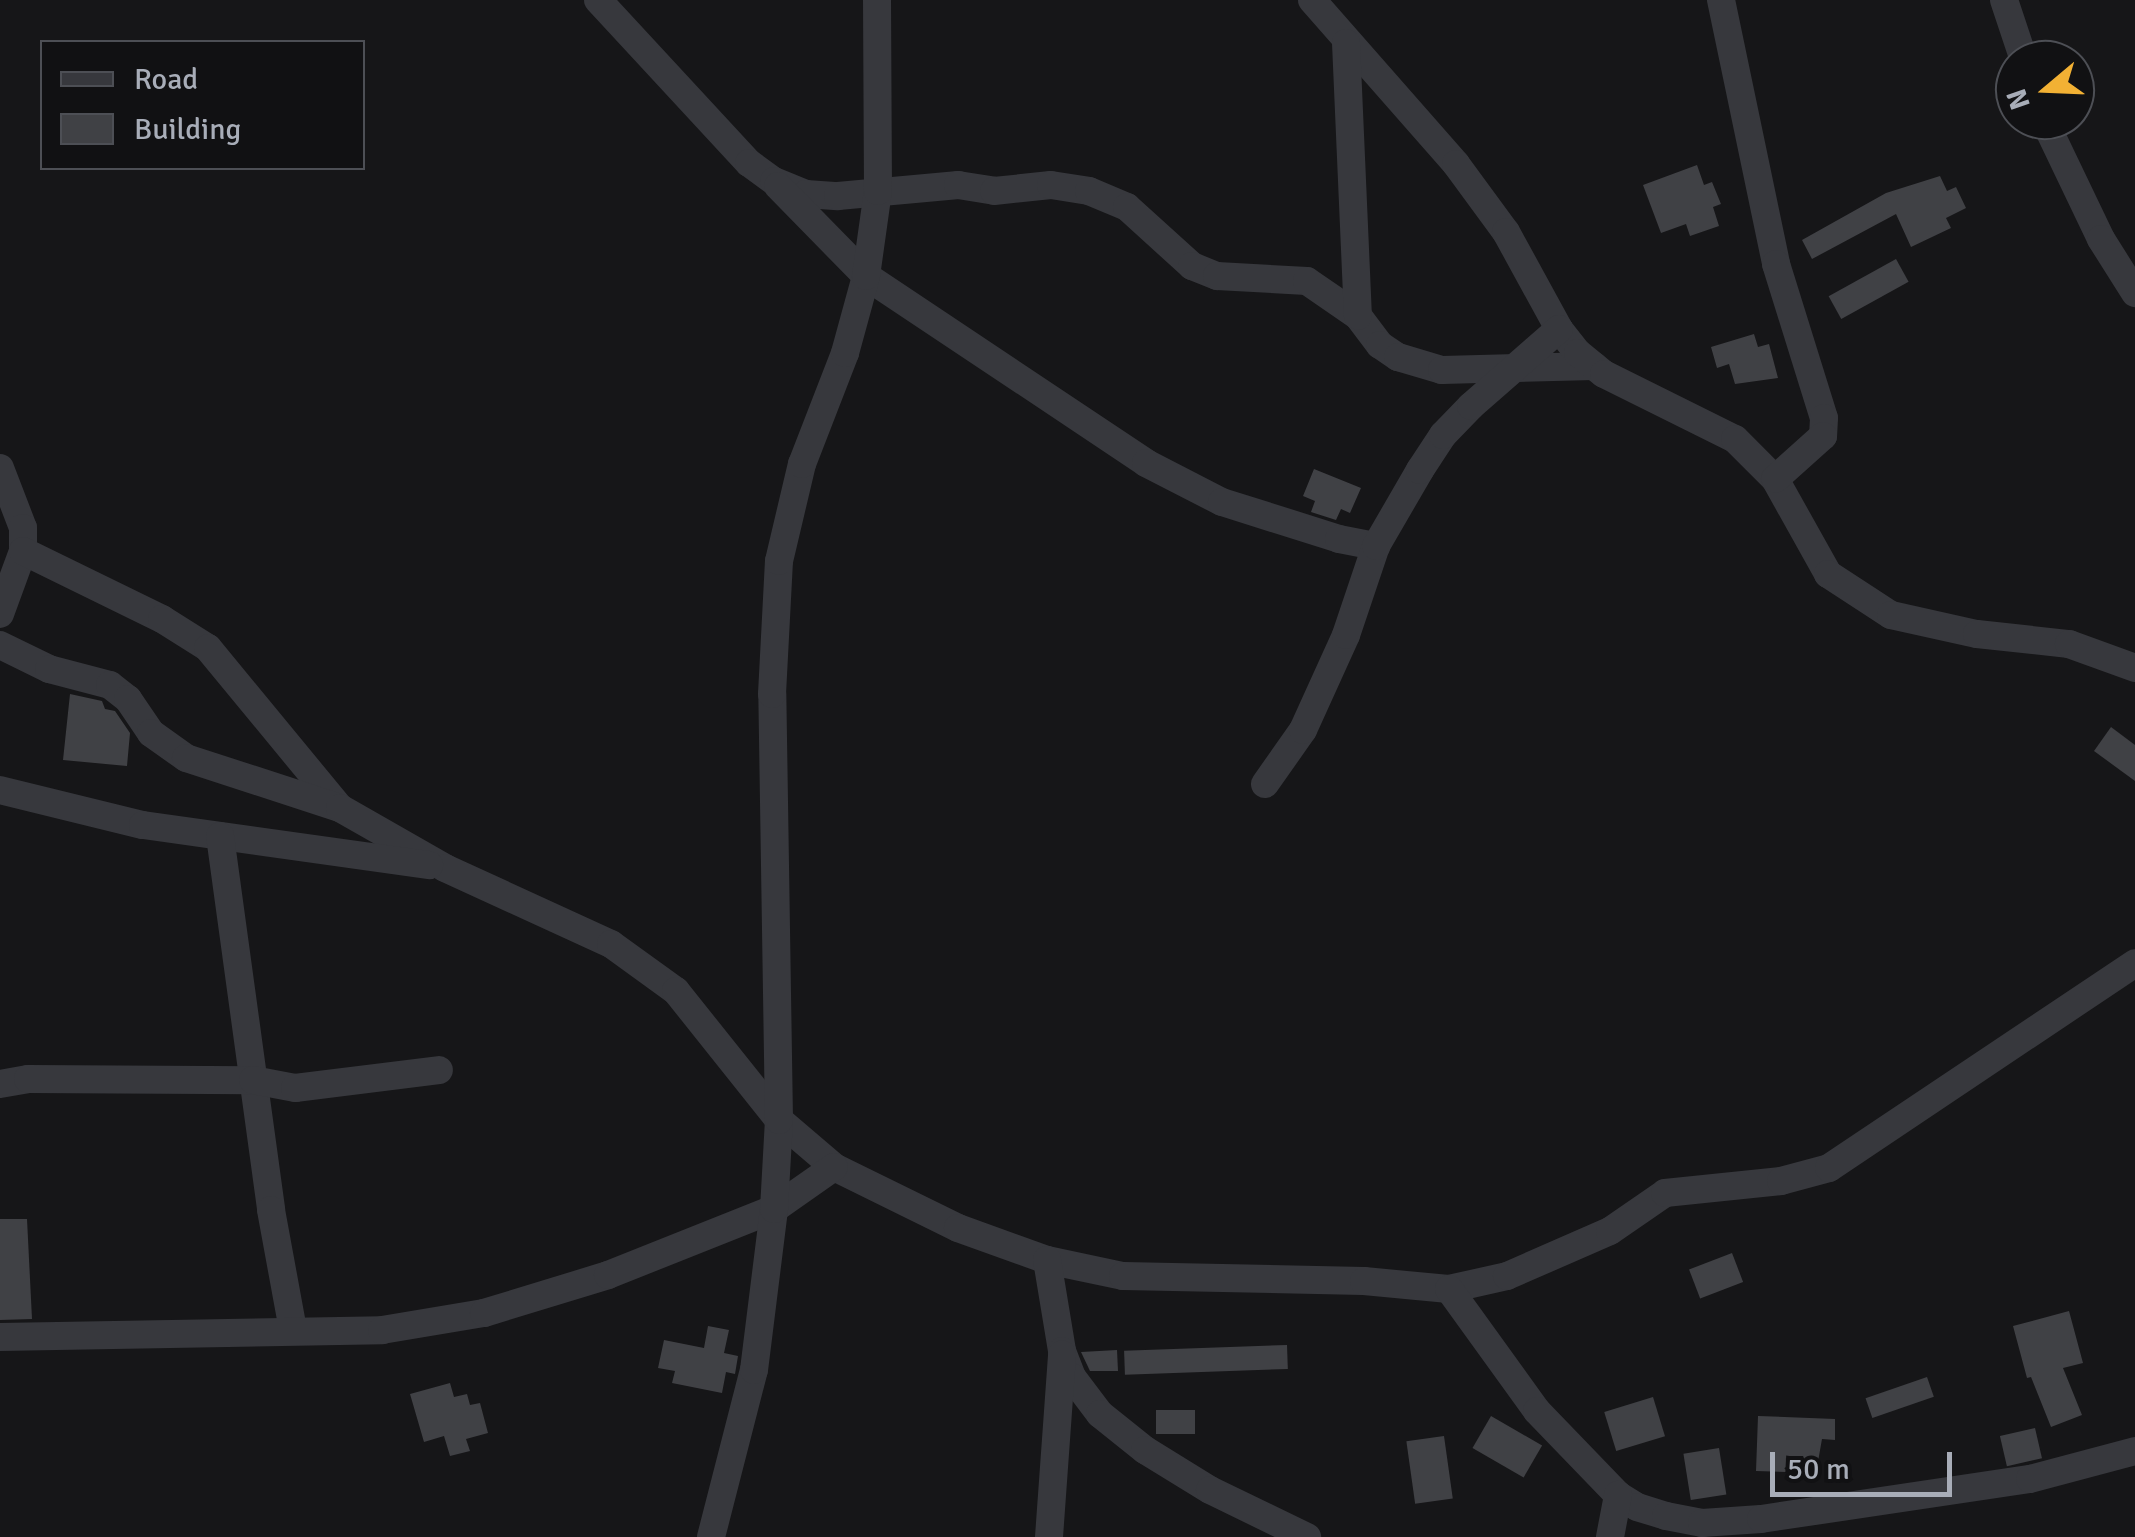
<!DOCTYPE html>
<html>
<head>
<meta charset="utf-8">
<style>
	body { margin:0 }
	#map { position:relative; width:2135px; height:1537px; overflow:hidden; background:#161618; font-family:Signika,sans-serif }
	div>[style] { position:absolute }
	.building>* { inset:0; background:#404145; transform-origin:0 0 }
	.minor>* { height:28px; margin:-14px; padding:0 14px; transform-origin:14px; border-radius:14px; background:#37383d }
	span { translate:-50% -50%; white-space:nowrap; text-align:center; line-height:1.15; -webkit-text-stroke:8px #111113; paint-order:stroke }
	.legend { position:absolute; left:40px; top:40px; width:325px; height:130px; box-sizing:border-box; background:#111113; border:2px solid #4d4f55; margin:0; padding:12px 18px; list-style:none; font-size:30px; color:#a8adb8 }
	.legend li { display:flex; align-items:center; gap:20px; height:50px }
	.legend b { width:50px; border:2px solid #4d4f55 }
	.north { position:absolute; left:1995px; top:40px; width:100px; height:100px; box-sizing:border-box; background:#111113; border:2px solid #4d4f55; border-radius:50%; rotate:251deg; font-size:28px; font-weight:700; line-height:40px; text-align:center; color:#a8adb8 }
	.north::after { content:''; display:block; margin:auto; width:35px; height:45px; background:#f2b134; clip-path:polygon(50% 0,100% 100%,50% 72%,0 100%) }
	.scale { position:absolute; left:1770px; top:1452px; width:182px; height:45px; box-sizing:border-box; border:5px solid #a8adb8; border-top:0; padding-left:12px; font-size:30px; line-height:35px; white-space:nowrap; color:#a8adb8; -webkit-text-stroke:8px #111113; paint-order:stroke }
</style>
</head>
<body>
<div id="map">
	<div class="building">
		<i style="clip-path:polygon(1697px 165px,1704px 185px,1712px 182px,1721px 204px,1713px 207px,1719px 226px,1690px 236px,1686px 224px,1661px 233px,1643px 185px)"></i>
		<i style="clip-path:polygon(1940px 176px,1947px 191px,1956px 187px,1966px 208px,1946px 218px,1951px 228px,1911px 247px,1896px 214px,1812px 259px,1802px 240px,1886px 193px)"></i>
		<i style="left:1896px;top:259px;width:26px;height:77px;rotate:61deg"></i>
		<i style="clip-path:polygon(1754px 334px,1758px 347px,1769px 344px,1778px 378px,1735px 384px,1729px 364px,1717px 368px,1711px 347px)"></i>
		<i style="clip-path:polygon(1314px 469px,1361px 488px,1350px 513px,1341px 509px,1336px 520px,1311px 512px,1315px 501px,1303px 496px)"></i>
		<i style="clip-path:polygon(70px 694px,102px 701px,105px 709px,115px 711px,130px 733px,127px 766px,63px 760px)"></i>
		<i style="clip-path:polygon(2111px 727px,2135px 745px,2135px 781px,2094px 751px)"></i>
		<i style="clip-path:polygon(0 1219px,27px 1219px,32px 1319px,0 1320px)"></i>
		<i style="left:1732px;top:1253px;width:31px;height:46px;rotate:69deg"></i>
		<i style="clip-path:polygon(2069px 1311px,2083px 1363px,2063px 1368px,2082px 1415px,2051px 1427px,2031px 1377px,2027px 1378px,2013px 1326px)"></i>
		<i style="clip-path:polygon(708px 1326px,729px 1330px,724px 1353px,738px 1356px,735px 1374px,726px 1372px,722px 1393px,672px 1383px,675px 1371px,658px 1368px,664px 1340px,704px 1348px)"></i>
		<i style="left:1287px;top:1345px;width:24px;height:163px;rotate:88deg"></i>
		<i style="clip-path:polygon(1117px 1350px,1118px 1371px,1090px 1371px,1081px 1352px)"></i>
		<i style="left:1927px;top:1377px;width:21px;height:65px;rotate:71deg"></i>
		<i style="clip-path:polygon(450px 1383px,454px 1397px,467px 1394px,470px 1405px,480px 1403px,488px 1433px,466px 1439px,470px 1451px,450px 1456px,444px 1436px,424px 1442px,410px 1394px)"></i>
		<i style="left:1653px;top:1397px;width:41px;height:51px;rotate:73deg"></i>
		<i style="left:1156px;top:1410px;width:39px;height:24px"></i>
		<i style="left:1491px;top:1416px;width:59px;height:37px;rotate:30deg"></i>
		<i style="clip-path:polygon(1758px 1416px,1835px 1419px,1835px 1440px,1822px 1439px,1816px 1473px,1756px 1471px)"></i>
		<i style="left:2035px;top:1428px;width:31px;height:36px;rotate:77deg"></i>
		<i style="left:1444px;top:1436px;width:63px;height:38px;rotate:82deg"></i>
		<i style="left:1719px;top:1448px;width:47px;height:36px;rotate:81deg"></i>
	</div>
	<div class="minor">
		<i style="left:598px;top:0;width:222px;rotate:47.2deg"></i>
		<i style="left:749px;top:163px;width:31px;rotate:36deg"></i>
		<i style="left:774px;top:181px;width:35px;rotate:22deg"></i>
		<i style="left:806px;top:194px;width:32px;rotate:4deg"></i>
		<i style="left:838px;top:196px;width:121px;rotate:-5.2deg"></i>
		<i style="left:958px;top:185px;width:36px;rotate:9deg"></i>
		<i style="left:994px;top:191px;width:57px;rotate:-6deg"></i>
		<i style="left:1051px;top:185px;width:38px;rotate:9deg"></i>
		<i style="left:1089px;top:191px;width:41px;rotate:22.8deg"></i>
		<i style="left:1127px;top:207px;width:88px;rotate:42.2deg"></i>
		<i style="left:1192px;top:266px;width:27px;rotate:22deg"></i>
		<i style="left:1217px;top:276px;width:90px;rotate:3.2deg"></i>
		<i style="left:1307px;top:281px;width:62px;rotate:34.5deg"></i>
		<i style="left:1358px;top:316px;width:36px;rotate:53deg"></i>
		<i style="left:1380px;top:345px;width:22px;rotate:34deg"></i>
		<i style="left:1398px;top:357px;width:46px;rotate:16.5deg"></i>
		<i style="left:1442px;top:370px;width:152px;rotate:-1.5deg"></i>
		<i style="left:1312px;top:0;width:218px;rotate:48.7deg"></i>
		<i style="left:1456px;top:164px;width:84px;rotate:53.7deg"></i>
		<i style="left:1506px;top:232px;width:111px;rotate:61.3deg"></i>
		<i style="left:1559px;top:329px;width:31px;rotate:52deg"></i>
		<i style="left:1578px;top:353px;width:33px;rotate:39deg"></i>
		<i style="left:1604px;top:374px;width:146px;rotate:26.4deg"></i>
		<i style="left:1735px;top:439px;width:57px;rotate:45deg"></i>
		<i style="left:1775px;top:479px;width:109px;rotate:60.8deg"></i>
		<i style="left:1828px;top:574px;width:75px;rotate:33.1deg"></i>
		<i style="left:1891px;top:615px;width:88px;rotate:12.5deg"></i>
		<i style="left:1977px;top:634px;width:93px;rotate:6.2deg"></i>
		<i style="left:2069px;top:644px;width:70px;rotate:20deg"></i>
		<i style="left:1721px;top:0;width:270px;rotate:78.2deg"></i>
		<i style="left:1776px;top:264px;width:161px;rotate:72.7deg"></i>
		<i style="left:1824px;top:418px;width:18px;rotate:93deg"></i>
		<i style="left:1823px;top:436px;width:64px;rotate:138.1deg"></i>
		<i style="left:2004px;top:0;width:63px;rotate:71.6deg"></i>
		<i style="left:1346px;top:43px;width:273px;rotate:87.5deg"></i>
		<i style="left:2044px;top:120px;width:132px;rotate:64.4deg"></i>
		<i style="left:2101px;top:239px;width:64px;rotate:57.8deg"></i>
		<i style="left:778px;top:186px;width:126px;rotate:45.6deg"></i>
		<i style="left:866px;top:276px;width:337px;rotate:33.7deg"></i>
		<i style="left:1146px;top:463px;width:85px;rotate:27.2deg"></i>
		<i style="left:1222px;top:502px;width:123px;rotate:17.5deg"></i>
		<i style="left:1339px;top:539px;width:38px;rotate:11deg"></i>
		<i style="left:0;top:468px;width:64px;rotate:69deg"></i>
		<i style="left:23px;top:528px;width:23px;rotate:90deg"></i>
		<i style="left:23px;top:551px;width:67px;rotate:110.1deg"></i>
		<i style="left:23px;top:551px;width:155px;rotate:26.1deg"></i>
		<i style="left:162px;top:619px;width:54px;rotate:32.2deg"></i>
		<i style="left:208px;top:648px;width:206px;rotate:50.5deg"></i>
		<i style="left:0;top:645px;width:55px;rotate:26.1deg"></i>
		<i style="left:49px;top:669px;width:63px;rotate:14.7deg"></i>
		<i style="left:110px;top:685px;width:23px;rotate:38deg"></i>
		<i style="left:128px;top:699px;width:41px;rotate:55.9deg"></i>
		<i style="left:151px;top:733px;width:43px;rotate:35.5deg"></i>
		<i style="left:186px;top:758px;width:162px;rotate:18deg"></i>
		<i style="left:340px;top:808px;width:121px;rotate:29.7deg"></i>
		<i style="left:445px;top:868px;width:183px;rotate:24.6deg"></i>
		<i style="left:611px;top:944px;width:80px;rotate:35.9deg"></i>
		<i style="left:676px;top:991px;width:165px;rotate:51.4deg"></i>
		<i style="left:779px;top:1120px;width:72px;rotate:40.5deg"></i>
		<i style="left:834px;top:1167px;width:138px;rotate:26.2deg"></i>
		<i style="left:958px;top:1228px;width:95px;rotate:19.8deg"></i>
		<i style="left:1047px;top:1260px;width:78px;rotate:11.9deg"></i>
		<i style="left:1123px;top:1276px;width:241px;rotate:1.2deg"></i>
		<i style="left:1364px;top:1281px;width:85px;rotate:5.4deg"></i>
		<i style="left:1449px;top:1289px;width:59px;rotate:-12.6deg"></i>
		<i style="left:1507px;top:1276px;width:112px;rotate:-23.6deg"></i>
		<i style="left:1610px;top:1231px;width:67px;rotate:-34.6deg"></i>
		<i style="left:1665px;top:1193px;width:117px;rotate:-5.9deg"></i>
		<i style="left:1781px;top:1181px;width:50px;rotate:-15.2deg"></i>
		<i style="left:1829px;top:1168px;width:368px;rotate:-33.8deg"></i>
		<i style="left:1265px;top:784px;width:66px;rotate:-54.9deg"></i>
		<i style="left:1303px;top:730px;width:104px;rotate:-65.6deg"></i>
		<i style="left:1346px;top:635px;width:94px;rotate:-71.4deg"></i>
		<i style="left:1376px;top:546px;width:88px;rotate:-59.9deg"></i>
		<i style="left:1420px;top:470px;width:42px;rotate:-56.7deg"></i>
		<i style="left:1443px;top:435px;width:40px;rotate:-46deg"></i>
		<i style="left:1471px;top:406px;width:117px;rotate:-41.2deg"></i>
		<i style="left:0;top:790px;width:147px;rotate:13.8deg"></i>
		<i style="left:143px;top:825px;width:289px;rotate:8deg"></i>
		<i style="left:220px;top:836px;width:377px;rotate:82.2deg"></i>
		<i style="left:271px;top:1210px;width:122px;rotate:79.6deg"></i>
		<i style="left:0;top:1084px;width:28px;rotate:-10deg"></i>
		<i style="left:28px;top:1079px;width:225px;rotate:0.3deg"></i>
		<i style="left:253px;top:1080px;width:43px;rotate:10.8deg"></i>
		<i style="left:295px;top:1088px;width:145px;rotate:-7.1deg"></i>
		<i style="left:1047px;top:1260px;width:92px;rotate:80.6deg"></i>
		<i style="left:1062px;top:1351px;width:28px;rotate:69deg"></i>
		<i style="left:1072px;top:1377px;width:46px;rotate:52.9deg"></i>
		<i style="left:1100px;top:1414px;width:58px;rotate:38.7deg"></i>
		<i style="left:1145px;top:1450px;width:76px;rotate:31.6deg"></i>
		<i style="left:1210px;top:1490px;width:108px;rotate:25.9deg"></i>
		<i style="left:1449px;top:1289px;width:150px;rotate:54.2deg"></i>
		<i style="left:1537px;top:1411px;width:117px;rotate:46deg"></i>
		<i style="left:1618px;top:1495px;width:22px;rotate:32deg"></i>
		<i style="left:1637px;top:1507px;width:30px;rotate:17deg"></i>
		<i style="left:1666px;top:1516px;width:37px;rotate:11deg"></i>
		<i style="left:1702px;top:1523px;width:59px;rotate:-3.9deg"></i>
		<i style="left:1761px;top:1519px;width:272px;rotate:-8.5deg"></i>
		<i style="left:2030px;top:1479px;width:109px;rotate:-14.9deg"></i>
		<i style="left:0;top:1337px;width:382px;rotate:-1deg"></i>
		<i style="left:382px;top:1330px;width:103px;rotate:-9.5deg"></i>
		<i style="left:484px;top:1313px;width:130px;rotate:-17deg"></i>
		<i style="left:608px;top:1275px;width:179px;rotate:-21.7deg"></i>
		<i style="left:774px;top:1209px;width:73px;rotate:-35deg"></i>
		<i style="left:711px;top:1537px;width:172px;rotate:-75.6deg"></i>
		<i style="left:754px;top:1370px;width:162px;rotate:-82.9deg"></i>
		<i style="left:774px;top:1209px;width:89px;rotate:-86.8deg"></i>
		<i style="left:779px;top:1120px;width:426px;rotate:-90.9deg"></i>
		<i style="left:772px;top:694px;width:133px;rotate:-87deg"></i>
		<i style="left:779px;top:561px;width:100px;rotate:-76.7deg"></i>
		<i style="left:802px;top:464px;width:119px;rotate:-68.8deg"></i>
		<i style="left:845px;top:353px;width:80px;rotate:-74.7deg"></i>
		<i style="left:866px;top:276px;width:86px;rotate:-82deg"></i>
		<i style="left:878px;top:191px;width:191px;rotate:-90.3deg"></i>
		<i style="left:1049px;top:1537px;width:183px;rotate:-85.9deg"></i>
		<i style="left:1610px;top:1537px;width:43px;rotate:-79.2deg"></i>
	</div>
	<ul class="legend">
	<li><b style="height:12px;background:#37383d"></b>Road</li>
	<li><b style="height:28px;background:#404145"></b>Building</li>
	</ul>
	<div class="north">N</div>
	<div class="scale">50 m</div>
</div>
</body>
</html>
